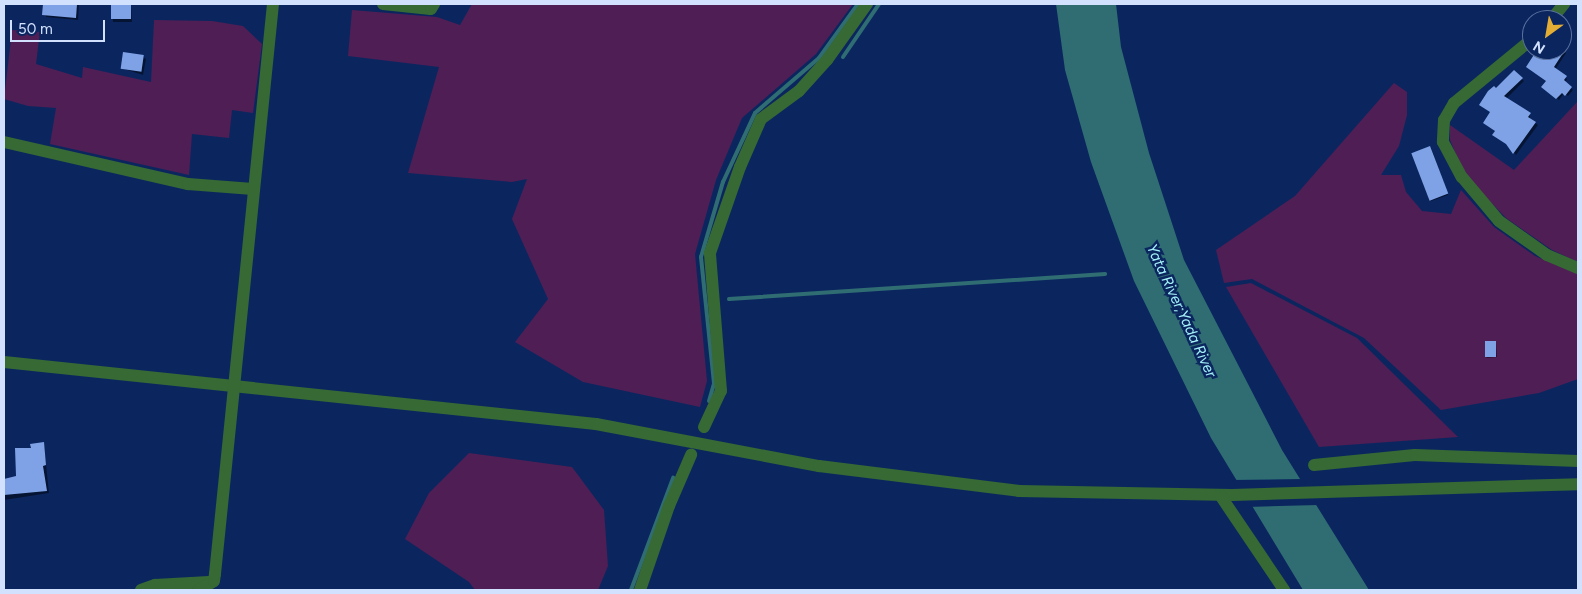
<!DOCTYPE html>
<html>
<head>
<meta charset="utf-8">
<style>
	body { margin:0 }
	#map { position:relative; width:1582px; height:594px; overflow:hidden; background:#0b265f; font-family:Figtree,sans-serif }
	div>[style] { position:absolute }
	.green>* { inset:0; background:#4f1e55 }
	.water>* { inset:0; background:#2f6d73 }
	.pier>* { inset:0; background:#0b265f }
	.shadow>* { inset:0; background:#0007 }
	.stream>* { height:4px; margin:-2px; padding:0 2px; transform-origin:2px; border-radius:2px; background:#2f6d73 }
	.building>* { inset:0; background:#7fa2e6; transform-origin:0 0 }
	.minor>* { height:12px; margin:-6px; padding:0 6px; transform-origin:6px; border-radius:6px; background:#366934 }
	span { translate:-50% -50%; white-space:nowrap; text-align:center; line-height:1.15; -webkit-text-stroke:5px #0b265f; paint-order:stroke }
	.water-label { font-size:15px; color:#a4f1f8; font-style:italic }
	.frame { position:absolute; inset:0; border:5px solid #d2e1fe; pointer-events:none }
	.north { position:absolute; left:1522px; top:10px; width:50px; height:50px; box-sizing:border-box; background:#0b265f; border:1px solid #5b719f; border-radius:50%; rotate:212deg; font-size:14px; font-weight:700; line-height:20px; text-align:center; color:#d2e1fe }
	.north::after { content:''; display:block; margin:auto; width:18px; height:22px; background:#e4ae35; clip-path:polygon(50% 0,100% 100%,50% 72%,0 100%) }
	.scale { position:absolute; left:10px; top:20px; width:95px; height:22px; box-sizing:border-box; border:2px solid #d2e1fe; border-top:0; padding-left:6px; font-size:15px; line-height:18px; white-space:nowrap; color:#d2e1fe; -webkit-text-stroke:4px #0b265f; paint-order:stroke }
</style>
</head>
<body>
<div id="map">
	<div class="green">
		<i style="clip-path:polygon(472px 4px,853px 4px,816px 54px,742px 118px,716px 180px,695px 254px,707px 381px,700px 407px,583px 382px,515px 342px,548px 299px,512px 219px,527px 179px,512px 182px,408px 173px,439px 67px,348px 56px,352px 10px,437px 17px,460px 25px)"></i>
		<i style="clip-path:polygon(154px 20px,212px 21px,243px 26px,262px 44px,253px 113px,232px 110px,229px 138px,192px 134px,189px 175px,50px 144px,56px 108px,28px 106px,4px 99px,12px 30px,40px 32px,36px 64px,82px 78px,83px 67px,151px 82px)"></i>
		<i style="clip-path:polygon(1394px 83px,1407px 92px,1407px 115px,1399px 146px,1381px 175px,1401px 175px,1406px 192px,1422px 211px,1451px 214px,1461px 190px,1494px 227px,1535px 256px,1578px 274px,1578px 379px,1539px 393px,1441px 410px,1364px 338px,1252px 279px,1224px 283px,1216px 250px,1295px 196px)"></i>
		<i style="clip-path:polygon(1578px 101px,1578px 262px,1552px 250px,1506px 218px,1474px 185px,1460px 164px,1450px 140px,1450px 125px,1514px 170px)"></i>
		<i style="clip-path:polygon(1251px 283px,1357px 338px,1458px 437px,1319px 447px,1226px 287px)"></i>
		<i style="clip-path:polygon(469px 453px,572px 467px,604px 510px,608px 566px,598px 590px,475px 590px,469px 582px,405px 539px,429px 493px)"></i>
	</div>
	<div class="water">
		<i style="clip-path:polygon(1056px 4px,1116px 4px,1121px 47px,1149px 153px,1184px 260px,1282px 450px,1369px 590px,1303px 590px,1211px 438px,1134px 281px,1091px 162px,1065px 70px)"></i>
	</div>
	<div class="pier">
		<i style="clip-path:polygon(1302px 479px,1318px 505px,1247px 507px,1232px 480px)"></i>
	</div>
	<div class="shadow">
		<i style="clip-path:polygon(44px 4px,79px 4px,78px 20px,46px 17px)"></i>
		<i style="clip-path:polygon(112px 4px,131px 5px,132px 22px,113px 22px)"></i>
		<i style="clip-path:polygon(1562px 49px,1566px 53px,1555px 70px,1567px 79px,1565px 83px,1573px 90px,1568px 96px,1564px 93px,1559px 100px,1543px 87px,1548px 82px,1542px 50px)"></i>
		<i style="clip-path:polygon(143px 57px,146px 59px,143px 75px,121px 68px)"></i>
		<i style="clip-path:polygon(1514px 72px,1524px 81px,1506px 99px,1530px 114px,1530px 119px,1538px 125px,1516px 155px,1496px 131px,1491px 113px,1496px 90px)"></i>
		<i style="clip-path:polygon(1431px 148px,1448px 195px,1431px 201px,1430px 200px)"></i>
		<i style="clip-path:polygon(1496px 342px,1497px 357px,1487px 358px,1486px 357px)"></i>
		<i style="clip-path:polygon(44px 444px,49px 493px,4px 500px,4px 480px,17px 477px,32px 449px)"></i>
	</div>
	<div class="stream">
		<i style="left:843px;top:57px;width:64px;rotate:-55.8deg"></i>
		<i style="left:729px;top:299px;width:377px;rotate:-3.8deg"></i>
		<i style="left:709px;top:401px;width:19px;rotate:-74deg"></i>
		<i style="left:714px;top:383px;width:127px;rotate:-95.9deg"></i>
		<i style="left:701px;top:257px;width:78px;rotate:-73.7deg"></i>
		<i style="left:723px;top:182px;width:76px;rotate:-65.1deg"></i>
		<i style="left:755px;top:113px;width:84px;rotate:-40.7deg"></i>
		<i style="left:819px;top:58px;width:67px;rotate:-54.2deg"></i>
		<i style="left:631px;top:590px;width:120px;rotate:-69.4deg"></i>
	</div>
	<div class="building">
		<i style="clip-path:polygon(43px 4px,77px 4px,76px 18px,42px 15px)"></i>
		<i style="left:111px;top:4px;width:20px;height:15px"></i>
		<i style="clip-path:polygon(1537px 50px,1565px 50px,1554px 67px,1567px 76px,1564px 80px,1572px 87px,1565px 96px,1562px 93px,1556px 99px,1541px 87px,1546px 81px,1526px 67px)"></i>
		<i style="left:123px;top:52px;width:21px;height:17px;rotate:8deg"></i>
		<i style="clip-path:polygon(1514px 70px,1523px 78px,1504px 96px,1531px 113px,1528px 117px,1536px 122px,1513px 154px,1506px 144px,1492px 135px,1495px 131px,1483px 123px,1490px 112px,1479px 105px,1488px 91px,1494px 86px,1496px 88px)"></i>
		<i style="left:1430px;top:146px;width:51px;height:20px;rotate:69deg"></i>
		<i style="left:1485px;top:341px;width:11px;height:16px"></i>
		<i style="clip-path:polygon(44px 442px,46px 465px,43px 466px,47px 491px,4px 495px,4px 479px,16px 476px,15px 448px,31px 448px,30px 444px)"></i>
	</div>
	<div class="minor">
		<i style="left:383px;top:4px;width:48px;rotate:5.9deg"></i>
		<i style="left:431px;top:9px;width:6px;rotate:-59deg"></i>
		<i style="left:1551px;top:20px;width:21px;rotate:-51deg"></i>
		<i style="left:1532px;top:39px;width:101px;rotate:140.6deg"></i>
		<i style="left:1454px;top:103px;width:20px;rotate:120deg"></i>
		<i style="left:1444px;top:120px;width:22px;rotate:93deg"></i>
		<i style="left:1443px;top:142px;width:40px;rotate:62deg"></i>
		<i style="left:1462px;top:177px;width:57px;rotate:49.9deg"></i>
		<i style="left:1499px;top:221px;width:59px;rotate:35.3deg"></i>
		<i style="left:1547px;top:255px;width:34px;rotate:23deg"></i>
		<i style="left:4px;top:142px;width:189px;rotate:12.9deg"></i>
		<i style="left:188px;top:184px;width:65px;rotate:4.4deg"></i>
		<i style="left:4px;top:362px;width:595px;rotate:5.98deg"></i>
		<i style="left:596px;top:424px;width:227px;rotate:10.7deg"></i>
		<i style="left:819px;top:466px;width:202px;rotate:7.1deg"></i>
		<i style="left:1019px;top:491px;width:213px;rotate:1.1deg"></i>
		<i style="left:1232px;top:495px;width:346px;rotate:-1.8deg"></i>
		<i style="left:704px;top:427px;width:40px;rotate:-65deg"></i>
		<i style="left:721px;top:391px;width:138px;rotate:-94.6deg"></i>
		<i style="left:710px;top:253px;width:91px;rotate:-70.8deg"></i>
		<i style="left:740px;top:167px;width:52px;rotate:-66.4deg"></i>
		<i style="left:761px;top:119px;width:47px;rotate:-36.4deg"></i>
		<i style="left:799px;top:91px;width:42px;rotate:-47.9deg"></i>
		<i style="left:827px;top:60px;width:69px;rotate:-54.5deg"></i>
		<i style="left:1314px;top:465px;width:101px;rotate:-5.7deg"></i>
		<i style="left:1415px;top:455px;width:163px;rotate:2.1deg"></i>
		<i style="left:1220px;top:495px;width:115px;rotate:56deg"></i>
		<i style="left:141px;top:590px;width:15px;rotate:-20deg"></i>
		<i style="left:155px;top:585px;width:54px;rotate:-3.2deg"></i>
		<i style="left:199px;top:590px;width:17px;rotate:-31deg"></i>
		<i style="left:214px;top:581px;width:7px;rotate:-82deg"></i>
		<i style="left:215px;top:574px;width:573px;rotate:-84.19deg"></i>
		<i style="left:640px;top:590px;width:89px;rotate:-71deg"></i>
		<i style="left:669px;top:506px;width:56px;rotate:-66.7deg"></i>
	</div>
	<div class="water-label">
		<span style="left:1181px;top:311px;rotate:65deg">Yata River;Yada River</span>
	</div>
	<div class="frame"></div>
	<div class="north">N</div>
	<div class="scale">50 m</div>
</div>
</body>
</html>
